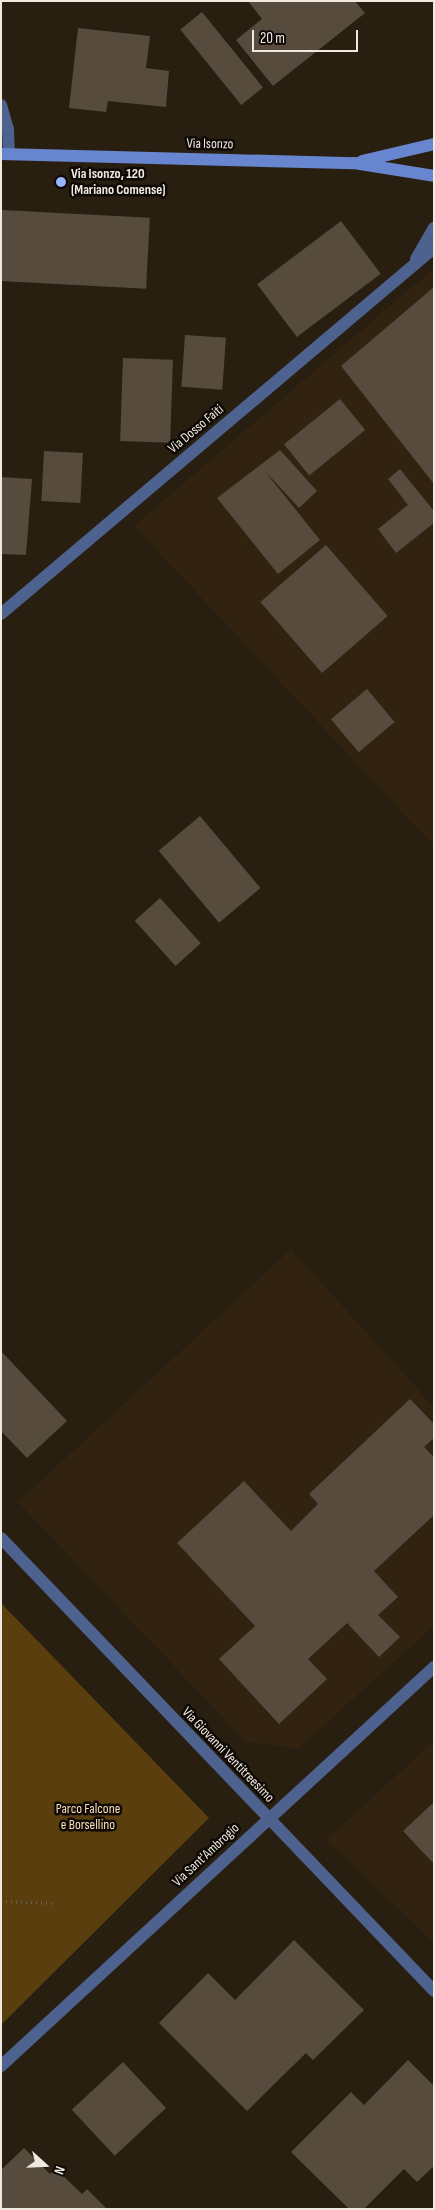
<!DOCTYPE html>
<html>
<head>
<meta charset="utf-8">
<style>
	body { margin:0 }
	#map { position:relative; width:435px; height:2210px; overflow:hidden; background:#281f11; font-family:"Sofia Sans Condensed",sans-serif }
	div>[style] { position:absolute }
	.built>* { inset:0; background:#31230f }
	.green>* { inset:0; background:#5a3e0d }
	.building>* { inset:0; background:#564b3c; transform-origin:0 0 }
	.path>* { height:3px; margin-top:-1.5px; transform-origin:0; background:repeating-linear-gradient(90deg,#686054 0 1px,transparent 0 5px) }
	.street>* { height:12px; margin:-6px; padding:0 6px; transform-origin:6px; border-radius:6px; background:#4e628f }
	.secondary>* { height:12px; margin:-6px; padding:0 6px; transform-origin:6px; border-radius:6px; background:#6886cf }
	.dots>* { width:14px; height:14px; translate:-50% -50%; box-sizing:border-box; border:2px solid #0e0905; border-radius:50% }
	span { translate:-50% -50%; white-space:nowrap; text-align:center; line-height:1.15; -webkit-text-stroke:5px #0e0905; paint-order:stroke }
	.street-label { font-size:14px; color:#efe9e0 }
	.poi-label { font-size:14px; color:#efe9e0; font-weight:700 }
	.left { translate:0 -50%; text-align:left }
	.park-label { font-size:14px; color:#f9dfba }
	.frame { position:absolute; inset:0; border:2px solid #efe9e0; pointer-events:none }
	.north { position:absolute; left:20px; top:2140px; width:50px; height:50px; -webkit-text-stroke:4px #0e0905; paint-order:stroke; rotate:110deg; font-size:14px; font-weight:700; line-height:20px; text-align:center; color:#efe9e0 }
	.north::after { content:''; display:block; margin:auto; width:18px; height:22px; background:#efe9e0; clip-path:polygon(50% 0,100% 100%,50% 72%,0 100%) }
	.scale { position:absolute; left:252px; top:30px; width:106px; height:22px; box-sizing:border-box; border:2px solid #efe9e0; border-top:0; padding-left:6px; font-size:15px; line-height:18px; white-space:nowrap; color:#efe9e0; -webkit-text-stroke:4px #0e0905; paint-order:stroke }
</style>
</head>
<body>
<div id="map">
	<div class="built">
		<i style="clip-path:polygon(434px 268px,434px 846px,134px 526px)"></i>
		<i style="clip-path:polygon(291px 1249px,434px 1407px,434px 1626px,299px 1748px,246px 1742px,18px 1502px)"></i>
		<i style="clip-path:polygon(434px 1741px,434px 1943px,326px 1840px)"></i>
	</div>
	<div class="green">
		<i style="clip-path:polygon(1px 1603px,209px 1818px,1px 2025px)"></i>
	</div>
	<div class="building">
		<i style="clip-path:polygon(248px 1px,355px 1px,365px 13px,273px 86px,236px 40px,262px 19px)"></i>
		<i style="left:202px;top:12px;width:97px;height:28px;rotate:51deg"></i>
		<i style="clip-path:polygon(78px 28px,150px 36px,146px 68px,169px 71px,166px 107px,108px 101px,106px 112px,69px 108px)"></i>
		<i style="left:2px;top:210px;width:148px;height:71px;rotate:3deg"></i>
		<i style="left:341px;top:221px;width:66px;height:105px;rotate:53deg"></i>
		<i style="clip-path:polygon(434px 287px,434px 484px,341px 366px)"></i>
		<i style="left:185px;top:335px;width:41px;height:52px;rotate:4deg"></i>
		<i style="left:123px;top:358px;width:50px;height:83px;rotate:2deg"></i>
		<i style="left:340px;top:399px;width:40px;height:72px;rotate:51deg"></i>
		<i style="clip-path:polygon(280px 450px,317px 491px,299px 508px,264px 470px,320px 540px,278px 574px,217px 498px)"></i>
		<i style="left:44px;top:451px;width:39px;height:50px;rotate:3deg"></i>
		<i style="clip-path:polygon(400px 469px,434px 511px,434px 523px,396px 553px,378px 529px,408px 505px,388px 479px)"></i>
		<i style="clip-path:polygon(1px 477px,32px 479px,26px 555px,1px 554px)"></i>
		<i style="left:326px;top:545px;width:94px;height:87px;rotate:49deg"></i>
		<i style="left:367px;top:689px;width:43px;height:47px;rotate:50deg"></i>
		<i style="left:200px;top:816px;width:94px;height:54px;rotate:50deg"></i>
		<i style="left:160px;top:898px;width:61px;height:34px;rotate:48deg"></i>
		<i style="clip-path:polygon(1px 1351px,67px 1421px,27px 1458px,1px 1431px)"></i>
		<i style="clip-path:polygon(410px 1399px,434px 1424px,434px 1438px,424px 1447px,434px 1457px,434px 1515px,374px 1571px,398px 1597px,378px 1615px,400px 1637px,379px 1657px,347px 1623px,308px 1659px,327px 1679px,279px 1724px,219px 1659px,255px 1626px,177px 1543px,244px 1481px,291px 1531px,318px 1504px,309px 1494px)"></i>
		<i style="clip-path:polygon(434px 1802px,434px 1864px,403px 1831px)"></i>
		<i style="clip-path:polygon(294px 1940px,364px 2010px,313px 2060px,306px 2053px,247px 2111px,159px 2023px,208px 1973px,235px 2000px)"></i>
		<i style="clip-path:polygon(408px 2060px,434px 2086px,434px 2166px,417px 2182px,404px 2169px,364px 2209px,349px 2209px,291px 2152px,351px 2092px,364px 2105px)"></i>
		<i style="left:123px;top:2062px;width:63px;height:70px;rotate:47deg"></i>
		<i style="clip-path:polygon(24px 2148px,50px 2174px,56px 2169px,82px 2194px,87px 2189px,107px 2209px,1px 2209px,1px 2170px)"></i>
	</div>
	<div class="path">
		<i style="left:1px;top:1901px;width:53px;rotate:2.2deg"></i>
	</div>
	<div class="street">
		<i style="left:1px;top:105px;width:25px;rotate:74deg"></i>
		<i style="left:8px;top:129px;width:25px;rotate:88deg"></i>
		<i style="left:416px;top:259px;width:36px;rotate:-60deg"></i>
		<i style="left:1px;top:614px;width:567px;rotate:-40.21deg"></i>
		<i style="left:1px;top:1538px;width:627px;rotate:46.29deg"></i>
		<i style="left:1px;top:2066px;width:589px;rotate:-42.66deg"></i>
	</div>
	<div class="secondary">
		<i style="left:1px;top:154px;width:353px;rotate:1.5deg"></i>
		<i style="left:354px;top:163px;width:81px;rotate:9.2deg"></i>
		<i style="left:362px;top:161px;width:74px;rotate:-13.3deg"></i>
	</div>
	<div class="dots">
		<i style="left:61px;top:182px;background:#97b6fd"></i>
	</div>
	<div class="street-label">
		<span style="left:210px;top:144px;rotate:1deg">Via Isonzo</span>
		<span style="left:196px;top:429px;rotate:-40deg">Via Dosso Faiti</span>
		<span style="left:228px;top:1755px;rotate:46deg">Via Giovanni Ventitreesimo</span>
		<span style="left:206px;top:1855px;rotate:-43deg">Via Sant'Ambrogio</span>
	</div>
	<div class="poi-label">
		<span class="left" style="left:71px;top:182px">Via Isonzo, 120<br>(Mariano Comense)</span>
	</div>
	<div class="park-label">
		<span style="left:88px;top:1817px">Parco Falcone<br>e Borsellino</span>
	</div>
	<div class="frame"></div>
	<div class="north">N</div>
	<div class="scale">20 m</div>
</div>
</body>
</html>
